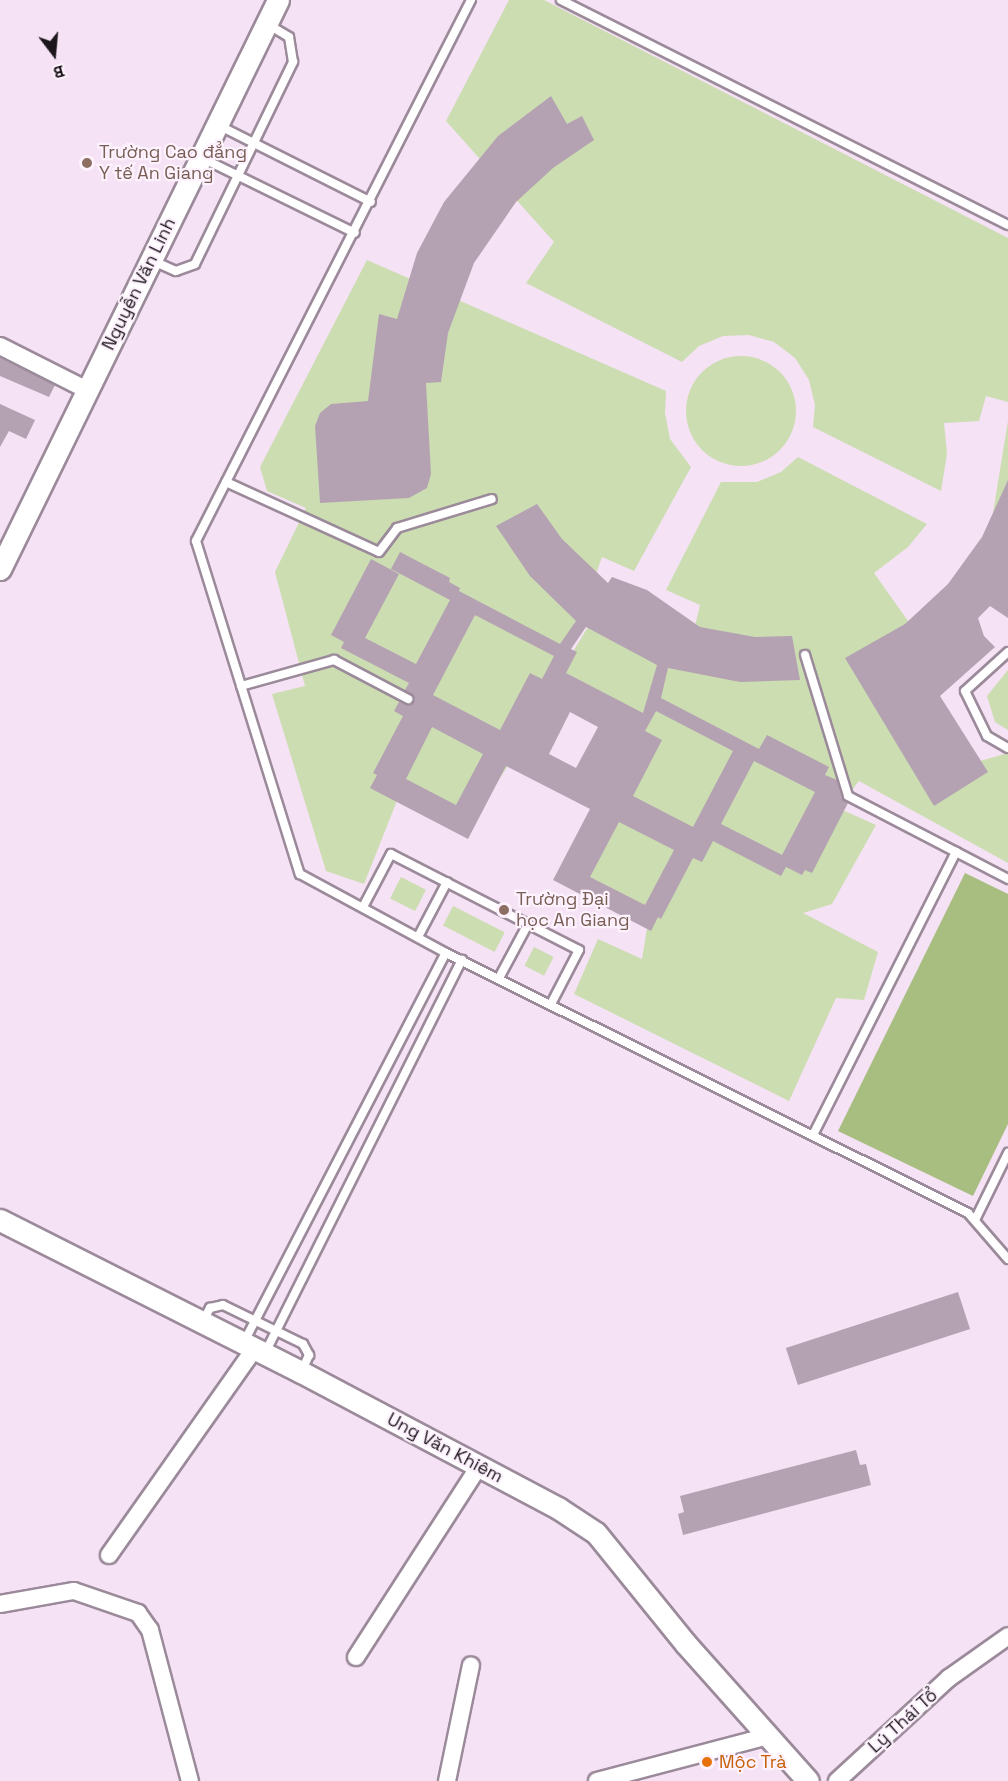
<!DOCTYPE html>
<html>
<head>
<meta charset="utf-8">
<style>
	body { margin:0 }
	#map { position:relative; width:1008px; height:1781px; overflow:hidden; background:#f5e2f4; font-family:"Space Grotesk",sans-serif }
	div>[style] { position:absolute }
	.green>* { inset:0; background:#ccddb2; transform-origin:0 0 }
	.round { border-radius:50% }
	.forest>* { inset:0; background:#a8be81 }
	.building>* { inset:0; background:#b4a2b3; transform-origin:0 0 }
	.roads { filter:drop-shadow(2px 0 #9b8a9a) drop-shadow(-2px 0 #9b8a9a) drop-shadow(0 2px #9b8a9a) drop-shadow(0 -2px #9b8a9a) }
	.service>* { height:8px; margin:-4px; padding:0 4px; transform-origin:4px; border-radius:4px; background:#fff }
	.minor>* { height:16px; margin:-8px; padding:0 8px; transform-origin:8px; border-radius:8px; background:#fff }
	.tertiary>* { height:21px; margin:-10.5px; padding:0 10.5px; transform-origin:10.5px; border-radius:10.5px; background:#fff }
	.dots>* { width:16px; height:16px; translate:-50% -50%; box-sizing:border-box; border:3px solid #fdf2fd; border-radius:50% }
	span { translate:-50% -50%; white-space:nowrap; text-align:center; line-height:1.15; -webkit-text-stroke:4.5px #fdf2fd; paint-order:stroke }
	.education-label { font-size:18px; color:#785e54 }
	.left { translate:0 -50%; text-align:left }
	.street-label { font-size:18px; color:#1d171d }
	.food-label { font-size:18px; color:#c56008 }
	.north { position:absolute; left:24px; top:24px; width:60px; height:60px; -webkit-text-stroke:4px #fdf2fd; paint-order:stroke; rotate:164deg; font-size:16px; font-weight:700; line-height:24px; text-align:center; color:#1d171d }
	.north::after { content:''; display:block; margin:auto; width:21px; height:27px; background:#1d171d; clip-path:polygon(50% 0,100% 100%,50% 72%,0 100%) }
</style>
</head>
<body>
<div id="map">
	<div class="green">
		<i style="clip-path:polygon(509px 0,544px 0,1008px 238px,1008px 402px,986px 396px,979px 421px,944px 423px,947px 454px,941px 491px,813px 427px,815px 405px,809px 380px,795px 358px,774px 342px,749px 335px,723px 336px,699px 346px,682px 362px,526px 283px,554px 242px,446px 121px)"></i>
		<i style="clip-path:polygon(367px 260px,666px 391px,665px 413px,670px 439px,691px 467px,634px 571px,602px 557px,563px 668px,594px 617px,688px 655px,700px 605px,666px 590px,721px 482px,757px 482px,781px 472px,798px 457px,927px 524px,908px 547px,874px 573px,918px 635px,895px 670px,973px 763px,1008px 753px,1008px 863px,859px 781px,838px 808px,876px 825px,832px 904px,803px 913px,878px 952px,864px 1000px,836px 998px,789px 1101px,574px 994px,598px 939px,642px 959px,648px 922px,572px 886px,620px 728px,556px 691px,471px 823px,402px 788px,364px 884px,326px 871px,272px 694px,305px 686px,275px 572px,306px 508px,267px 491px,260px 467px)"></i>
		<i class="round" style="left:686px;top:356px;width:110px;height:110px"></i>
		<i style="clip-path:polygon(1008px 421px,1008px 528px,992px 519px)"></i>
		<i style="clip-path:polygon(1008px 670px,1008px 730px,995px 722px,987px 696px)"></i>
		<i style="left:401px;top:877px;width:28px;height:24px;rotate:27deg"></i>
		<i style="left:453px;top:906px;width:58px;height:22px;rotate:27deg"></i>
		<i style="left:534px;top:947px;width:22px;height:21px;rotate:27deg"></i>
	</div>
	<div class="forest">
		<i style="clip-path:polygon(965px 873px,1008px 894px,1008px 1124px,973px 1196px,838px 1131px)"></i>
	</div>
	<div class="building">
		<i style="clip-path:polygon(551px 96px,567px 124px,582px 116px,594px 140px,553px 168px,516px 202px,474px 263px,448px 333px,441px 382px,426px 383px,431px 474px,427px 488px,409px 498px,320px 503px,315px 426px,320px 413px,331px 404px,368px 401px,379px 314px,397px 319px,417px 253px,444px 202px,498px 136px)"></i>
		<i style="clip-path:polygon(0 358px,55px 385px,49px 397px,0 376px)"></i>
		<i style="clip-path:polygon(0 404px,35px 420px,26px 439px,9px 431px,0 447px)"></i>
		<i style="clip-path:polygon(1008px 480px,1008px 618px,990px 606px,978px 618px,984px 636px,995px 647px,940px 696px,988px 772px,934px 806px,845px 658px,905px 624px,948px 584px,982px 537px)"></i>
		<i style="clip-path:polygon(evenodd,537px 504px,562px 539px,608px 583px,612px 577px,647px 590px,700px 627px,755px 637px,792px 636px,800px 680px,740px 682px,668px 668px,661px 698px,759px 749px,767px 735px,829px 767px,825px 775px,837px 780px,842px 798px,848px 803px,812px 873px,805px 870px,802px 875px,786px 867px,781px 876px,713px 841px,702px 862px,693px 858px,661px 919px,658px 917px,651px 931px,553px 880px,590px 809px,506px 766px,468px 839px,370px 788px,377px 775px,373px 773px,403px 716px,394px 711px,399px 702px,409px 705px,414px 699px,405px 690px,409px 683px,341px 648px,344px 642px,331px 635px,371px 559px,399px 574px,365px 638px,416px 664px,450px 600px,391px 569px,400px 552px,450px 578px,449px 582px,460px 588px,459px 591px,560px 644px,576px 621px,530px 576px,496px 526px,537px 504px,475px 615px,554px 656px,542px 679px,530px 673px,500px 730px,433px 695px,475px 615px,537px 504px,586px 627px,657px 665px,643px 713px,566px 673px,577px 652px,571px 649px,586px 627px,537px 504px,656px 711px,733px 751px,693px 827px,633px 796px,662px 740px,645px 731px,656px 711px,537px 504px,570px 712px,598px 727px,576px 768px,549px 754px,570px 712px,537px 504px,432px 727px,483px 754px,456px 805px,406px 779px,432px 727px,537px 504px,754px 761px,815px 792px,782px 855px,721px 824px,754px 761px,537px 504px,619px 822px,674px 850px,645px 905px,590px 877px,619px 822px)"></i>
		<i style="left:958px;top:1292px;width:39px;height:181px;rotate:72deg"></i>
		<i style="clip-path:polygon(856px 1450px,860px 1465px,866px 1464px,871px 1485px,683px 1535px,678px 1514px,684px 1512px,680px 1496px)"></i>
	</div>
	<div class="roads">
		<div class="service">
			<i style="left:471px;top:0;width:607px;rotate:116.95deg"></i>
			<i style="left:196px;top:541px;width:349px;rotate:72.7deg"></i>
			<i style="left:300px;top:874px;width:166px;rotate:28.4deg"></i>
			<i style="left:446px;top:953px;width:583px;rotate:26.48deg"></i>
			<i style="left:968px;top:1213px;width:61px;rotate:49deg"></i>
			<i style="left:561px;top:0;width:500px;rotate:26.72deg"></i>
			<i style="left:218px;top:125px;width:171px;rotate:26.7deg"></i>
			<i style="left:202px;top:158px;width:170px;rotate:26.1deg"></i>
			<i style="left:151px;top:260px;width:27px;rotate:24deg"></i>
			<i style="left:176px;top:271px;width:20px;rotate:-20deg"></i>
			<i style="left:195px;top:264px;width:225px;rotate:-64.1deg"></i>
			<i style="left:293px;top:62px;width:25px;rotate:-99deg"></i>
			<i style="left:289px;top:37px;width:26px;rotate:-149deg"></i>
			<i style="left:226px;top:482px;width:168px;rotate:24.6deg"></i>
			<i style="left:379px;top:552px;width:30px;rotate:-53deg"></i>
			<i style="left:397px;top:528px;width:99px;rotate:-17deg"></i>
			<i style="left:1008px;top:652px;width:58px;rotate:137.8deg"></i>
			<i style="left:965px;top:691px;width:50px;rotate:63.9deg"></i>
			<i style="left:987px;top:736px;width:24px;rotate:30deg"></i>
			<i style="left:805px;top:655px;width:147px;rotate:73deg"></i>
			<i style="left:848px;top:796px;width:122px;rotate:27.4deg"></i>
			<i style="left:241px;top:686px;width:97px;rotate:-15.6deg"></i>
			<i style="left:334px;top:660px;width:84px;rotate:27.8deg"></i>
			<i style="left:363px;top:907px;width:60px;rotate:-62.2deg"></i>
			<i style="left:391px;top:854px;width:211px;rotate:27.1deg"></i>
			<i style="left:579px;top:950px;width:61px;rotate:117.4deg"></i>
			<i style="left:418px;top:937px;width:62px;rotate:-62.2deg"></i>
			<i style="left:499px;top:978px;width:61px;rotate:-61.8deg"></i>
			<i style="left:814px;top:1133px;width:315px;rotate:-63.2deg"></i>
			<i style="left:956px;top:852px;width:59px;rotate:27.4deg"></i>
			<i style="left:975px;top:1220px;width:75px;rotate:-63.8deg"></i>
			<i style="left:203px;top:1321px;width:15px;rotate:-62deg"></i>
			<i style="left:210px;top:1308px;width:13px;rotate:-13deg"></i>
			<i style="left:223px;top:1305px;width:89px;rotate:26deg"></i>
			<i style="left:303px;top:1344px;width:13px;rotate:61deg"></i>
			<i style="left:309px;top:1355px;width:19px;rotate:115deg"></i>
			<i style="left:244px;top:1342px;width:438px;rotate:-62.6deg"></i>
			<i style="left:265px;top:1353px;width:440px;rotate:-63.4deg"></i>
		</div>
		<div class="minor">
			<i style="left:0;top:346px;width:97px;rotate:26.8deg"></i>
			<i style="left:109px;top:1555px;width:253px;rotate:-54.8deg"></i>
			<i style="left:0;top:1604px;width:75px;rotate:-10deg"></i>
			<i style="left:74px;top:1591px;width:68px;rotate:19deg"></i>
			<i style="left:138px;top:1613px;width:21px;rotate:55deg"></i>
			<i style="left:150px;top:1630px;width:156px;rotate:75.2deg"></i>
			<i style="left:356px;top:1657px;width:227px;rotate:-57.2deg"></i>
			<i style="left:447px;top:1781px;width:118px;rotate:-78.3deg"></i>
			<i style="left:597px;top:1781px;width:177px;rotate:-14.7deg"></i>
			<i style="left:837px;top:1781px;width:152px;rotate:-42.6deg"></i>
			<i style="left:949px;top:1678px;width:72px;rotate:-35.4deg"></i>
		</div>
		<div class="tertiary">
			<i style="left:0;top:569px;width:633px;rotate:-63.96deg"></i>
			<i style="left:0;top:1220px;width:337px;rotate:26.8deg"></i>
			<i style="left:301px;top:1372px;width:291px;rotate:27.9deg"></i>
			<i style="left:558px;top:1508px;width:45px;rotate:33.3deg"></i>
			<i style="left:596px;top:1533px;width:143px;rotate:51deg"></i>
			<i style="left:686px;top:1644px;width:183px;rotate:48.3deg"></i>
		</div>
	</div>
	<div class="dots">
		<i style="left:87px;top:163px;background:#8d6e63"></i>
		<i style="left:504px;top:910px;background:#8d6e63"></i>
		<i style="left:707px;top:1762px;background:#e8710a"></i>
	</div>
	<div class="education-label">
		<span class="left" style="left:99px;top:163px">Trường Cao đẳng<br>Y tế An Giang</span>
		<span class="left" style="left:516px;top:910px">Trường Đại<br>học An Giang</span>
	</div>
	<div class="street-label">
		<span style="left:139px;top:284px;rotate:-64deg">Nguyễn Văn Linh</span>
		<span style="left:445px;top:1448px;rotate:28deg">Ung Văn Khiêm</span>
		<span style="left:903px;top:1721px;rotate:-42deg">Lý Thái Tổ</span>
	</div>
	<div class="food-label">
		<span class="left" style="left:719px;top:1762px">Mộc Trà</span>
	</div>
	<div class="north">B</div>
</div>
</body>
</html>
